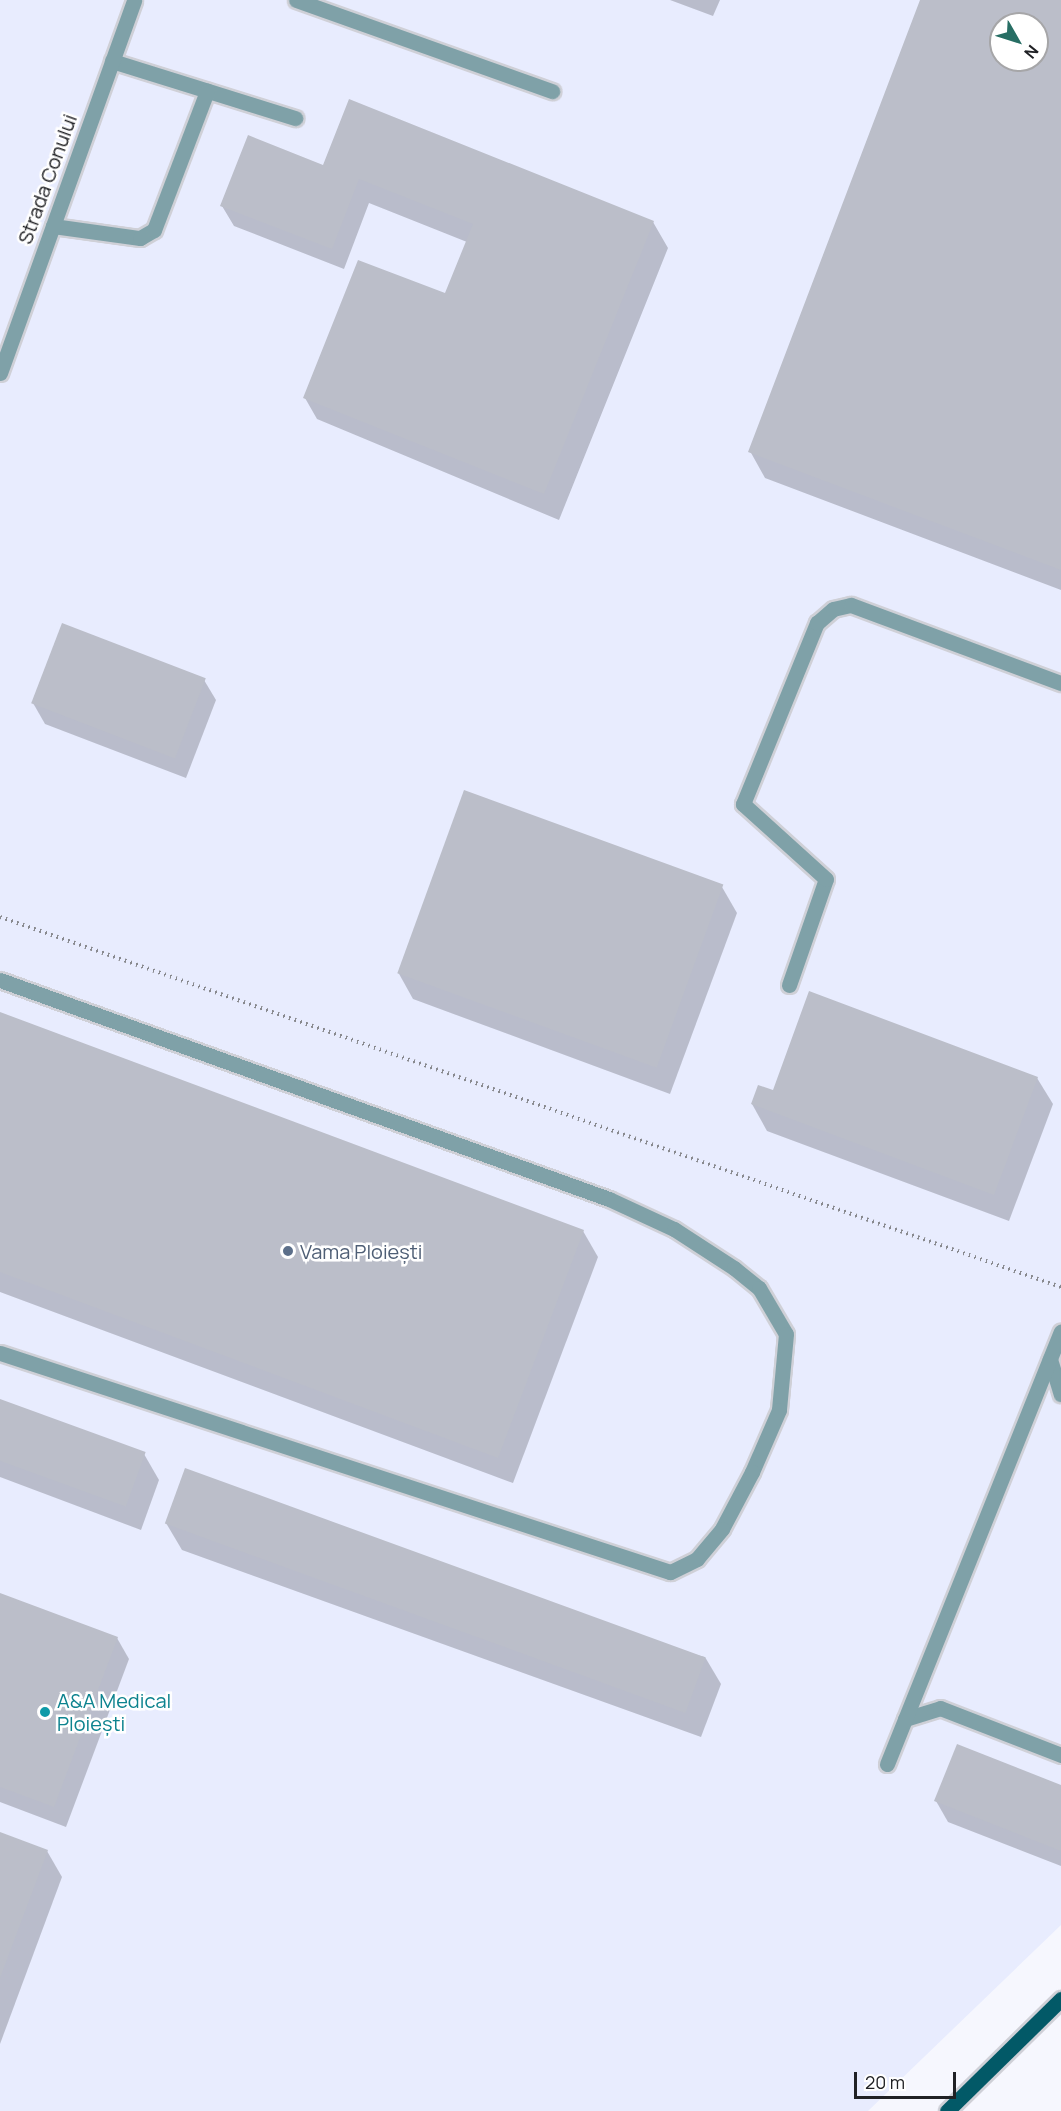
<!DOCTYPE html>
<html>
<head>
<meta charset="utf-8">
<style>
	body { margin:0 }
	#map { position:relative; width:1061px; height:2111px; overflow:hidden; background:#f6f7fe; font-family:Manrope,sans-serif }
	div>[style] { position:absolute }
	.built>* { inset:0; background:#e8ecfe }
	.shadow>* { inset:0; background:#0003 }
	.building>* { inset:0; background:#bbbec9; transform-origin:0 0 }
	.path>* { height:4px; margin-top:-2px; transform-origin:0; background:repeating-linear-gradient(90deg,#88898e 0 1.5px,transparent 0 6px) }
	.roads { filter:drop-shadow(2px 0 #cfd0d7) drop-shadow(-2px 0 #cfd0d7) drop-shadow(0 2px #cfd0d7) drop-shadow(0 -2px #cfd0d7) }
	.lane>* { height:15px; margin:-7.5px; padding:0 7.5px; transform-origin:7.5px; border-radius:7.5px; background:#7fa1a8 }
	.street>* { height:15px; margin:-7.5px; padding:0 7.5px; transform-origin:7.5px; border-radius:7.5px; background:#7fa1a8 }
	.primary>* { height:15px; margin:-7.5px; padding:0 7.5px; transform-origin:7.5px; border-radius:7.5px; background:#025967 }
	.dots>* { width:16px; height:16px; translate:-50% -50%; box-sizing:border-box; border:3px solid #fff; border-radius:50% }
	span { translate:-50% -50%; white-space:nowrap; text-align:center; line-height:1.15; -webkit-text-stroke:5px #fff; paint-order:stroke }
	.street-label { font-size:20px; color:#202125 }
	.service-label { font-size:20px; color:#4e5e75 }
	.left { translate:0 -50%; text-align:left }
	.culture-label { font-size:20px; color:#0d838f }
	.north { position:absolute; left:989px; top:12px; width:60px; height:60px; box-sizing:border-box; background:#fff; border:2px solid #a6a6a8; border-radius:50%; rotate:129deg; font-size:16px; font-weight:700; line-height:24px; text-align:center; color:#202125 }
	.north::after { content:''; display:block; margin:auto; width:21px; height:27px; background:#276e64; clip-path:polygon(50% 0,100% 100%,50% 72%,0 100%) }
	.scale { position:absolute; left:854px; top:2072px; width:102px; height:27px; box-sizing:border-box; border:3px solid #202125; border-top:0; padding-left:8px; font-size:18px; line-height:21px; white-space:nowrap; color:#202125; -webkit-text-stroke:4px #fff; paint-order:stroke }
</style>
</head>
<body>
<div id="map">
	<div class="built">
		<i style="clip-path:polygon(evenodd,0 0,1061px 0,1061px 1925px,868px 2111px,0 2111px,0 0,1001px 24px,1037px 24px,1037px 60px,1001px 60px,1001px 24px)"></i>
	</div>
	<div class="shadow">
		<i style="clip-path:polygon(670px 0,720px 0,713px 16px)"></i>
		<i style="clip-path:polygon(evenodd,922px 0,1061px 1px,1061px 590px,765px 478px,750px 451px,922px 0,1001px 24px,1037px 24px,1037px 60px,1001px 60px,1001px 24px)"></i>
		<i style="clip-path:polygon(324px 167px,653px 222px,668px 248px,559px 520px,317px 419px,305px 398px,449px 297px,467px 242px,369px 203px,344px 269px,234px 226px,222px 206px)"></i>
		<i style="clip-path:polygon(204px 680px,216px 700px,186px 778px,45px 724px,33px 703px)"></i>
		<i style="clip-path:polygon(722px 887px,737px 913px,670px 1094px,413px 999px,398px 972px)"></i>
		<i style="clip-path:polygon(0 1014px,583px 1231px,598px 1257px,513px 1483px,0 1292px)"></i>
		<i style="clip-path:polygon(1037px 1078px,1053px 1104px,1009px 1221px,767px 1131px,752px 1104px,774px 1092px)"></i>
		<i style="clip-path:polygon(0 1400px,144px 1454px,159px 1480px,141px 1530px,0 1477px)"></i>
		<i style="clip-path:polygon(166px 1523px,705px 1657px,721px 1684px,701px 1737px,182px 1550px)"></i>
		<i style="clip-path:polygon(0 1595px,117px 1638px,129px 1659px,66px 1827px,0 1802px)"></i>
		<i style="clip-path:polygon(1061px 1787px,1061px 1866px,948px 1822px,936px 1801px)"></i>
		<i style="clip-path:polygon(0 1833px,47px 1851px,62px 1877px,0 2044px)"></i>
	</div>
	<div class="building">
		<i style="clip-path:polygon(evenodd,920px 0,1061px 0,1061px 570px,748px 452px,920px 0,1001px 24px,1037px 24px,1037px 60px,1001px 60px,1001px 24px)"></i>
		<i style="clip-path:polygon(349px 99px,654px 221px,544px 494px,303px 398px,358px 260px,445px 293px,473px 224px,359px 179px,332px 249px,220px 206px,248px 135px,323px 165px)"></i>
		<i style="left:62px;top:623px;width:154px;height:86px;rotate:21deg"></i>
		<i style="left:464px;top:790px;width:276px;height:195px;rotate:20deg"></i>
		<i style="clip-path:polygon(809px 991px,1038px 1077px,994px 1195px,751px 1104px,758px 1085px,773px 1090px)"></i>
		<i style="clip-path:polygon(0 1012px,584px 1230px,498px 1458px,0 1272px)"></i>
		<i style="left:0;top:1399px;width:155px;height:58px;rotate:20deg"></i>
		<i style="left:185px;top:1468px;width:554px;height:59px;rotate:20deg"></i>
		<i style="clip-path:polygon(0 1593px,118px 1637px,54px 1807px,0 1787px)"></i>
		<i style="clip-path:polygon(957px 1744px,1061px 1785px,1061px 1851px,934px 1801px)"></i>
		<i style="clip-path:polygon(0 1832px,48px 1850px,0 1978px)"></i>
	</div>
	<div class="path">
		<i style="left:0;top:917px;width:1124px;rotate:19.23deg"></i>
	</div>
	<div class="roads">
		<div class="lane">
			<i style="left:296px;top:0;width:272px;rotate:19.6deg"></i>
			<i style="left:112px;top:61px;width:192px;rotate:17.3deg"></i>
			<i style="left:53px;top:226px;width:88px;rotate:7.9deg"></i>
			<i style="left:140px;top:238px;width:16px;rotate:-30deg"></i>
			<i style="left:154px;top:230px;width:149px;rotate:-69.1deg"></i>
			<i style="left:0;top:980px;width:647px;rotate:19.78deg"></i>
			<i style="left:609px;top:1199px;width:72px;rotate:24.8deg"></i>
			<i style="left:674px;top:1229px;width:72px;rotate:33deg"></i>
			<i style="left:734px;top:1268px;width:32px;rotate:39deg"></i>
			<i style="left:759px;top:1288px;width:53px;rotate:59.6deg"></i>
			<i style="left:786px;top:1334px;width:76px;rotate:95.3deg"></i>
			<i style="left:779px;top:1410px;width:68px;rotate:113.5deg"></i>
			<i style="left:752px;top:1472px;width:64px;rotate:117.8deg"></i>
			<i style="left:722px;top:1529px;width:39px;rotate:130deg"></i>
			<i style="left:697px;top:1559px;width:30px;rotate:154deg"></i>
			<i style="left:670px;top:1572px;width:705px;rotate:-161.9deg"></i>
			<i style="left:789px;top:985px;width:112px;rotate:-70.8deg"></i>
			<i style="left:826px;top:879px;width:112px;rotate:-137.9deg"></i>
			<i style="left:743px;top:804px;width:196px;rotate:-67.8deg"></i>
			<i style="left:817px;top:623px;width:21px;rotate:-41deg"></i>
			<i style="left:833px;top:609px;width:18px;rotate:-13deg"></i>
			<i style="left:851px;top:605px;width:224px;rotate:20.4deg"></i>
			<i style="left:1050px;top:1359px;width:37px;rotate:73deg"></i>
			<i style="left:905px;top:1719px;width:37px;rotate:-17deg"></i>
			<i style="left:940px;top:1708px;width:130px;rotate:21.2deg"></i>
			<i style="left:887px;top:1764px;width:466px;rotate:-68.1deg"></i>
		</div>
		<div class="street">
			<i style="left:0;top:373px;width:396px;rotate:-70.2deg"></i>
		</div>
		<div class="primary">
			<i style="left:947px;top:2111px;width:160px;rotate:-44.5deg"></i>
		</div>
	</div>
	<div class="dots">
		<i style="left:288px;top:1251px;background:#5c6f8a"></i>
		<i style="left:45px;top:1712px;background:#0f9aa8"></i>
	</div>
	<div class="street-label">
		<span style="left:47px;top:179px;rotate:-70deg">Strada Conului</span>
	</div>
	<div class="service-label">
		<span class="left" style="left:300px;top:1251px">Vama Ploiești</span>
	</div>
	<div class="culture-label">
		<span class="left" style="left:57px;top:1712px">A&amp;A Medical<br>Ploiești</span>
	</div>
	<div class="north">N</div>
	<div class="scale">20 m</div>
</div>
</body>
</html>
